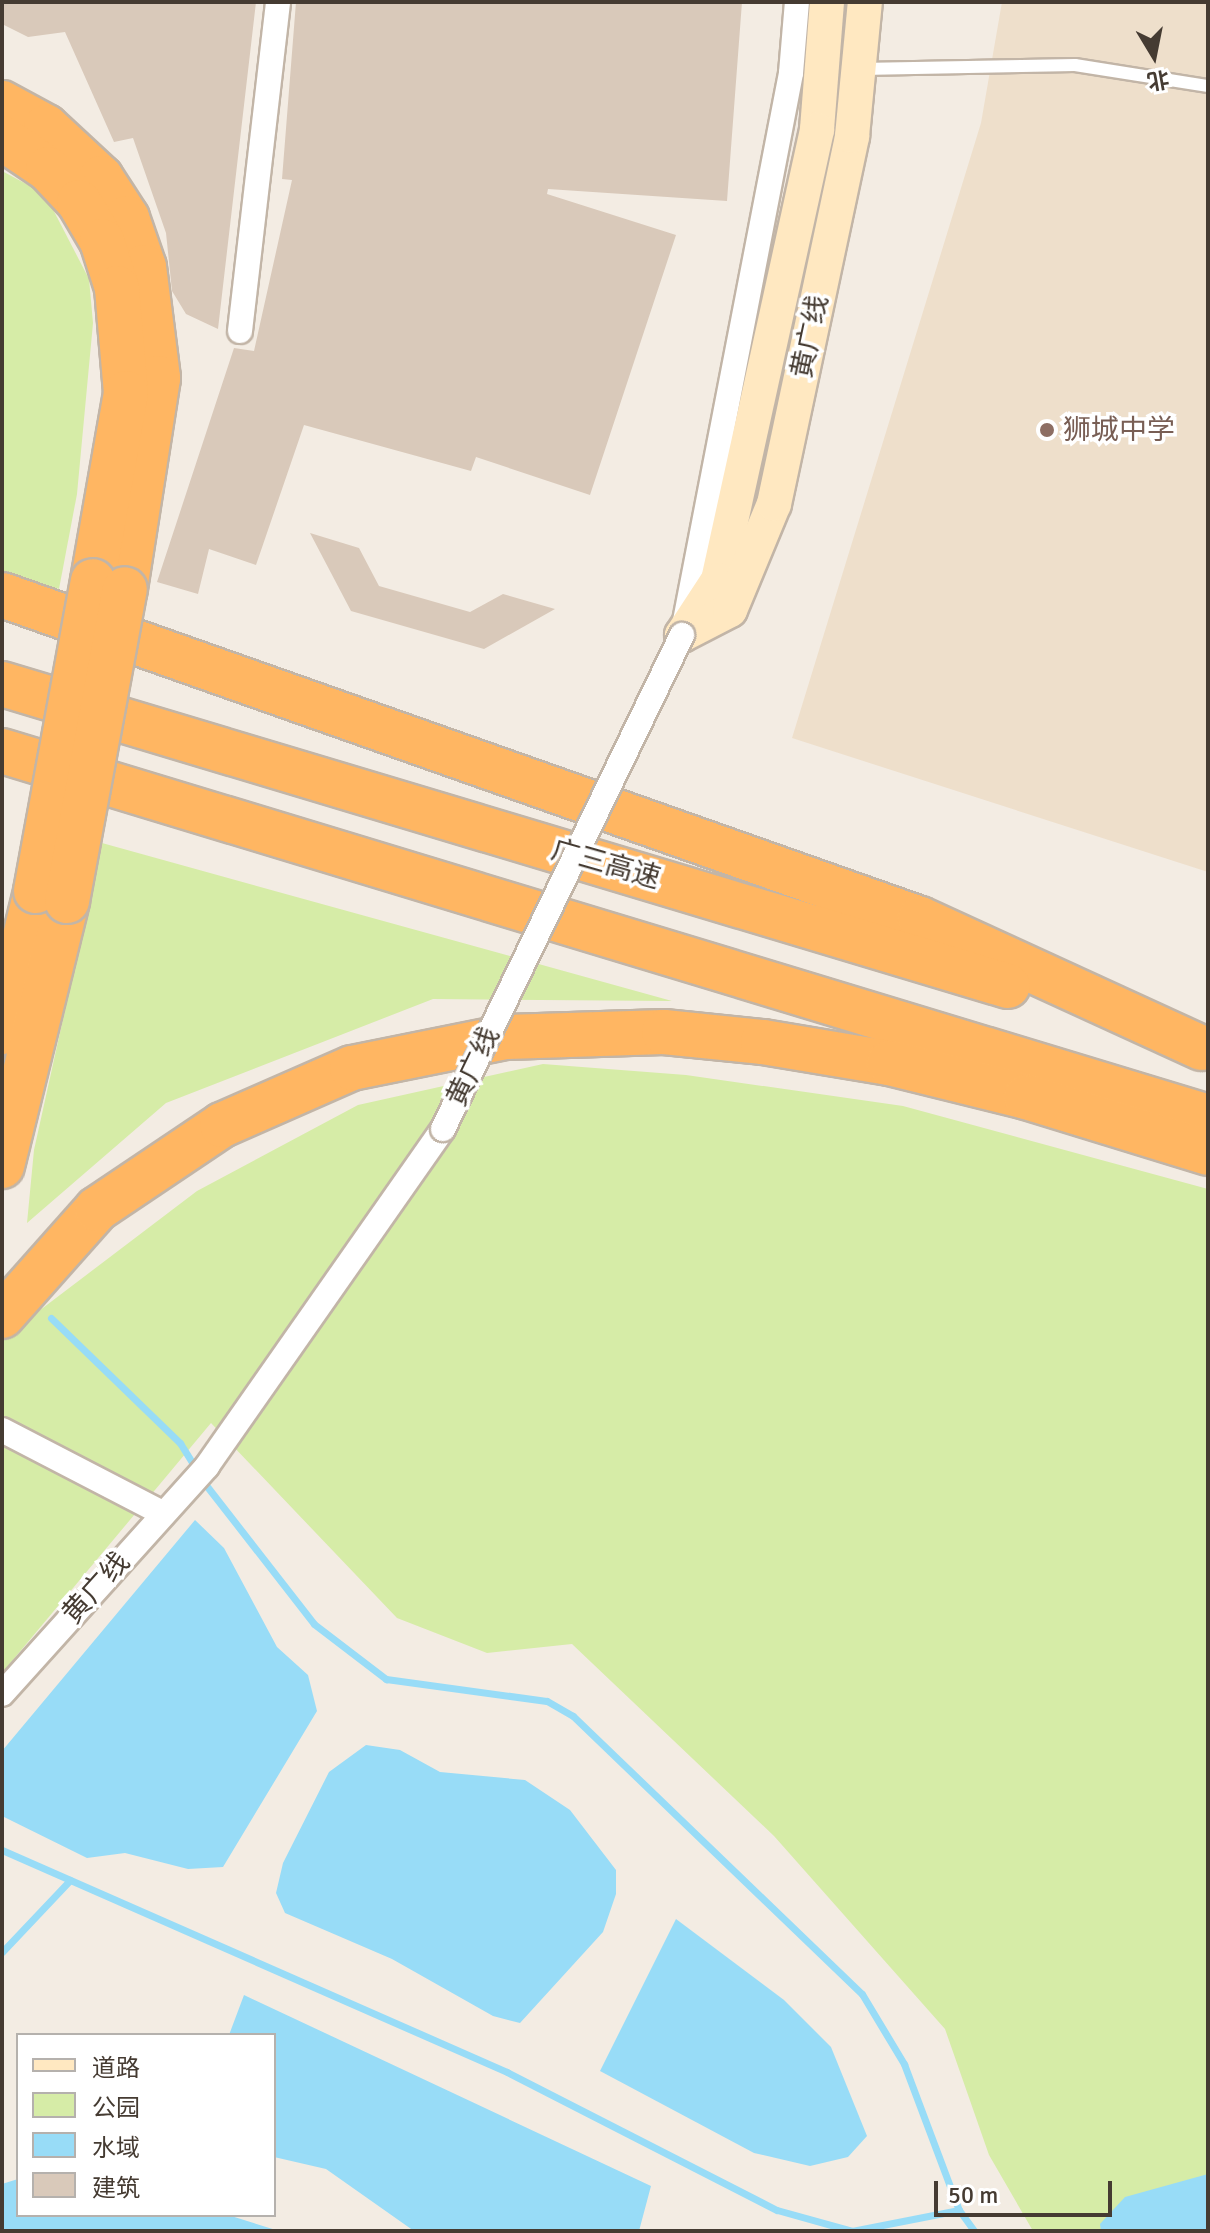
<!DOCTYPE html>
<html>
<head>
<meta charset="utf-8">
<style>
	body { margin:0 }
	#map { position:relative; width:1210px; height:2233px; overflow:hidden; background:#f3ece3; font-family:Signika,"Noto Sans SC",sans-serif }
	div>[style] { position:absolute }
	.education>* { inset:0; background:#eedfcb }
	.green>* { inset:0; background:#d6eca7 }
	.water>* { inset:0; background:#98dcf7 }
	.stream>* { height:7px; margin:-3.5px; padding:0 3.5px; transform-origin:3.5px; border-radius:3.5px; background:#98dcf7 }
	.building>* { inset:0; background:#d9c9ba }
	.roads { filter:drop-shadow(2px 0 #c2b5a7) drop-shadow(-2px 0 #c2b5a7) drop-shadow(0 2px #c2b5a7) drop-shadow(0 -2px #c2b5a7) }
	.lane>* { height:12px; margin:-6px; padding:0 6px; transform-origin:6px; border-radius:6px; background:#fff }
	.street>* { height:24px; margin:-12px; padding:0 12px; transform-origin:12px; border-radius:12px; background:#fff }
	.secondary>* { height:34px; margin:-17px; padding:0 17px; transform-origin:17px; border-radius:17px; background:#ffe8c1 }
	.highway>* { height:44px; margin:-22px; padding:0 22px; transform-origin:22px; border-radius:22px; background:#ffb662 }
	.bridges { filter:drop-shadow(2px 0 #c2b5a7) drop-shadow(-2px 0 #c2b5a7) drop-shadow(0 2px #c2b5a7) drop-shadow(0 -2px #c2b5a7) }
	.street-bridge>* { height:24px; margin:-12px; padding:0 12px; transform-origin:12px; border-radius:12px; background:#fff }
	.highway-bridge>* { height:44px; margin:-22px; padding:0 22px; transform-origin:22px; border-radius:22px; background:#ffb662 }
	.dots>* { width:22px; height:22px; translate:-50% -50%; box-sizing:border-box; border:4px solid #fff; border-radius:50% }
	span { translate:-50% -50%; white-space:nowrap; text-align:center; line-height:1.15; -webkit-text-stroke:7px #fff; paint-order:stroke }
	.street-label { font-size:28px; color:#453b32 }
	.education-label { font-size:28px; color:#785e54 }
	.left { translate:0 -50%; text-align:left }
	.frame { position:absolute; inset:0; border:4px solid #453b32; pointer-events:none }
	.legend { position:absolute; left:16px; top:2033px; width:260px; height:184px; box-sizing:border-box; background:#fff; border:2px solid #b5b1ad; margin:0; padding:10px 14px; list-style:none; font-size:24px; color:#453b32 }
	.legend li { display:flex; align-items:center; gap:16px; height:40px }
	.legend b { width:40px; border:2px solid #b5b1ad }
	.north { position:absolute; left:1114px; top:16px; width:80px; height:80px; -webkit-text-stroke:6px #fff; paint-order:stroke; rotate:170deg; font-size:22px; font-weight:700; line-height:32px; text-align:center; color:#453b32 }
	.north::after { content:''; display:block; margin:auto; width:28px; height:36px; background:#453b32; clip-path:polygon(50% 0,100% 100%,50% 72%,0 100%) }
	.scale { position:absolute; left:934px; top:2181px; width:178px; height:36px; box-sizing:border-box; border:4px solid #453b32; border-top:0; padding-left:10px; font-size:24px; line-height:28px; white-space:nowrap; color:#453b32; -webkit-text-stroke:6px #fff; paint-order:stroke }
</style>
</head>
<body>
<div id="map">
	<div class="education">
		<i style="clip-path:polygon(1002px 2px,1208px 2px,1208px 872px,792px 738px,981px 123px)"></i>
	</div>
	<div class="green">
		<i style="clip-path:polygon(2px 171px,45px 194px,89px 279px,93px 323px,77px 494px,59px 589px,2px 572px)"></i>
		<i style="clip-path:polygon(102px 843px,672px 1001px,433px 999px,166px 1103px,27px 1223px,34px 1150px)"></i>
		<i style="clip-path:polygon(543px 1064px,686px 1075px,903px 1106px,1208px 1189px,1208px 2231px,1033px 2231px,989px 2155px,945px 2029px,774px 1836px,572px 1644px,487px 1653px,397px 1618px,211px 1423px,2px 1673px,2px 1339px,197px 1191px,358px 1105px)"></i>
	</div>
	<div class="water">
		<i style="clip-path:polygon(195px 1520px,224px 1548px,277px 1647px,308px 1675px,317px 1711px,223px 1867px,188px 1869px,125px 1853px,87px 1858px,2px 1816px,2px 1751px)"></i>
		<i style="clip-path:polygon(366px 1745px,400px 1750px,440px 1772px,525px 1780px,570px 1810px,616px 1870px,616px 1894px,603px 1932px,520px 2023px,493px 2016px,392px 1959px,285px 1913px,276px 1893px,283px 1863px,329px 1772px)"></i>
		<i style="clip-path:polygon(676px 1919px,784px 2000px,831px 2047px,867px 2136px,848px 2157px,810px 2166px,754px 2153px,600px 2071px)"></i>
		<i style="clip-path:polygon(244px 1995px,651px 2186px,639px 2231px,414px 2231px,326px 2169px,274px 2157px,274px 2035px,229px 2035px)"></i>
		<i style="clip-path:polygon(1208px 2174px,1208px 2231px,1101px 2231px,1100px 2224px,1125px 2197px)"></i>
		<i style="clip-path:polygon(18px 2179px,18px 2215px,228px 2215px,279px 2231px,2px 2231px,2px 2184px)"></i>
	</div>
	<div class="stream">
		<i style="left:51px;top:1318px;width:180px;rotate:44.1deg"></i>
		<i style="left:180px;top:1443px;width:31px;rotate:58deg"></i>
		<i style="left:202px;top:1480px;width:182px;rotate:52.1deg"></i>
		<i style="left:314px;top:1624px;width:91px;rotate:37.4deg"></i>
		<i style="left:386px;top:1679px;width:162px;rotate:7.8deg"></i>
		<i style="left:547px;top:1701px;width:30px;rotate:30deg"></i>
		<i style="left:573px;top:1716px;width:401px;rotate:43.9deg"></i>
		<i style="left:862px;top:1994px;width:82px;rotate:59deg"></i>
		<i style="left:904px;top:2064px;width:156px;rotate:69.4deg"></i>
		<i style="left:959px;top:2210px;width:26px;rotate:54deg"></i>
		<i style="left:2px;top:1850px;width:552px;rotate:23.73deg"></i>
		<i style="left:507px;top:2072px;width:303px;rotate:27.1deg"></i>
		<i style="left:777px;top:2210px;width:78px;rotate:15.6deg"></i>
		<i style="left:852px;top:2231px;width:109px;rotate:-11.1deg"></i>
		<i style="left:2px;top:1952px;width:99px;rotate:-46.6deg"></i>
	</div>
	<div class="building">
		<i style="clip-path:polygon(2px 2px,256px 2px,218px 329px,186px 314px,172px 291px,166px 233px,133px 138px,114px 142px,65px 32px,28px 37px,2px 24px)"></i>
		<i style="clip-path:polygon(296px 2px,742px 2px,727px 201px,548px 189px,547px 194px,676px 235px,590px 495px,476px 457px,471px 471px,304px 425px,256px 565px,209px 549px,198px 594px,157px 582px,234px 348px,254px 351px,292px 180px,282px 179px)"></i>
		<i style="clip-path:polygon(310px 533px,359px 548px,379px 586px,470px 612px,503px 594px,555px 609px,484px 649px,351px 611px)"></i>
	</div>
	<div class="roads">
		<div class="lane">
			<i style="left:861px;top:69px;width:214px;rotate:-1.1deg"></i>
			<i style="left:1075px;top:65px;width:135px;rotate:9deg"></i>
		</div>
		<div class="street">
			<i style="left:240px;top:331px;width:331px;rotate:-83.4deg"></i>
			<i style="left:685px;top:621px;width:558px;rotate:-79.05deg"></i>
			<i style="left:791px;top:73px;width:71px;rotate:-85.2deg"></i>
			<i style="left:2px;top:1430px;width:182px;rotate:27.4deg"></i>
			<i style="left:2px;top:1694px;width:307px;rotate:-48deg"></i>
			<i style="left:207px;top:1466px;width:411px;rotate:-55deg"></i>
		</div>
		<div class="secondary">
			<i style="left:827px;top:2px;width:128px;rotate:94.5deg"></i>
			<i style="left:817px;top:130px;width:461px;rotate:102.4deg"></i>
			<i style="left:718px;top:580px;width:66px;rotate:123.2deg"></i>
			<i style="left:682px;top:635px;width:54px;rotate:-27.5deg"></i>
			<i style="left:730px;top:610px;width:115px;rotate:-67.5deg"></i>
			<i style="left:774px;top:504px;width:376px;rotate:-78deg"></i>
			<i style="left:852px;top:136px;width:135px;rotate:-84.5deg"></i>
		</div>
		<div class="highway">
			<i style="left:2px;top:103px;width:50px;rotate:28.6deg"></i>
			<i style="left:46px;top:127px;width:75px;rotate:42.8deg"></i>
			<i style="left:101px;top:178px;width:48px;rotate:57deg"></i>
			<i style="left:127px;top:218px;width:52px;rotate:70.9deg"></i>
			<i style="left:144px;top:267px;width:112px;rotate:82.8deg"></i>
			<i style="left:158px;top:378px;width:214px;rotate:98.9deg"></i>
			<i style="left:2px;top:138px;width:55px;rotate:34deg"></i>
			<i style="left:48px;top:169px;width:45px;rotate:46.8deg"></i>
			<i style="left:79px;top:202px;width:45px;rotate:59.5deg"></i>
			<i style="left:102px;top:241px;width:49px;rotate:72.3deg"></i>
			<i style="left:117px;top:288px;width:105px;rotate:85.1deg"></i>
			<i style="left:126px;top:393px;width:191px;rotate:100deg"></i>
			<i style="left:2px;top:595px;width:973px;rotate:19.44deg"></i>
			<i style="left:920px;top:919px;width:310px;rotate:24.6deg"></i>
			<i style="left:2px;top:684px;width:1050px;rotate:16.71deg"></i>
			<i style="left:2px;top:751px;width:1260px;rotate:16.88deg"></i>
			<i style="left:2px;top:1032px;width:145px;rotate:-76.4deg"></i>
			<i style="left:2px;top:1166px;width:273px;rotate:-76.2deg"></i>
			<i style="left:2px;top:1316px;width:143px;rotate:-48.4deg"></i>
			<i style="left:97px;top:1209px;width:151px;rotate:-33.9deg"></i>
			<i style="left:222px;top:1125px;width:142px;rotate:-23.7deg"></i>
			<i style="left:352px;top:1068px;width:157px;rotate:-11.4deg"></i>
			<i style="left:506px;top:1037px;width:158px;rotate:-1.8deg"></i>
			<i style="left:664px;top:1032px;width:100px;rotate:5.8deg"></i>
			<i style="left:763px;top:1042px;width:128px;rotate:9.5deg"></i>
			<i style="left:889px;top:1063px;width:141px;rotate:13.9deg"></i>
			<i style="left:1026px;top:1097px;width:190px;rotate:17.1deg"></i>
		</div>
	</div>
	<div class="bridges">
		<div class="street-bridge">
			<i style="left:443px;top:1129px;width:549px;rotate:-64.18deg"></i>
		</div>
		<div class="highway-bridge">
			<i style="left:36px;top:891px;width:315px;rotate:-79.6deg"></i>
			<i style="left:67px;top:901px;width:317px;rotate:-79.5deg"></i>
		</div>
	</div>
	<div class="dots">
		<i style="left:1047px;top:430px;background:#8d6e63"></i>
	</div>
	<div class="street-label">
		<span style="left:810px;top:337px;rotate:-78deg">黄广线</span>
		<span style="left:606px;top:864px;rotate:16deg">广三高速</span>
		<span style="left:473px;top:1067px;rotate:-64deg">黄广线</span>
		<span style="left:96px;top:1588px;rotate:-48deg">黄广线</span>
	</div>
	<div class="education-label">
		<span class="left" style="left:1063px;top:430px">狮城中学</span>
	</div>
	<div class="frame"></div>
	<ul class="legend">
	<li><b style="height:10px;background:#ffe8c1"></b>道路</li>
	<li><b style="height:22px;background:#d6eca7"></b>公园</li>
	<li><b style="height:22px;background:#98dcf7"></b>水域</li>
	<li><b style="height:22px;background:#d9c9ba"></b>建筑</li>
	</ul>
	<div class="north">北</div>
	<div class="scale">50 m</div>
</div>
</body>
</html>
